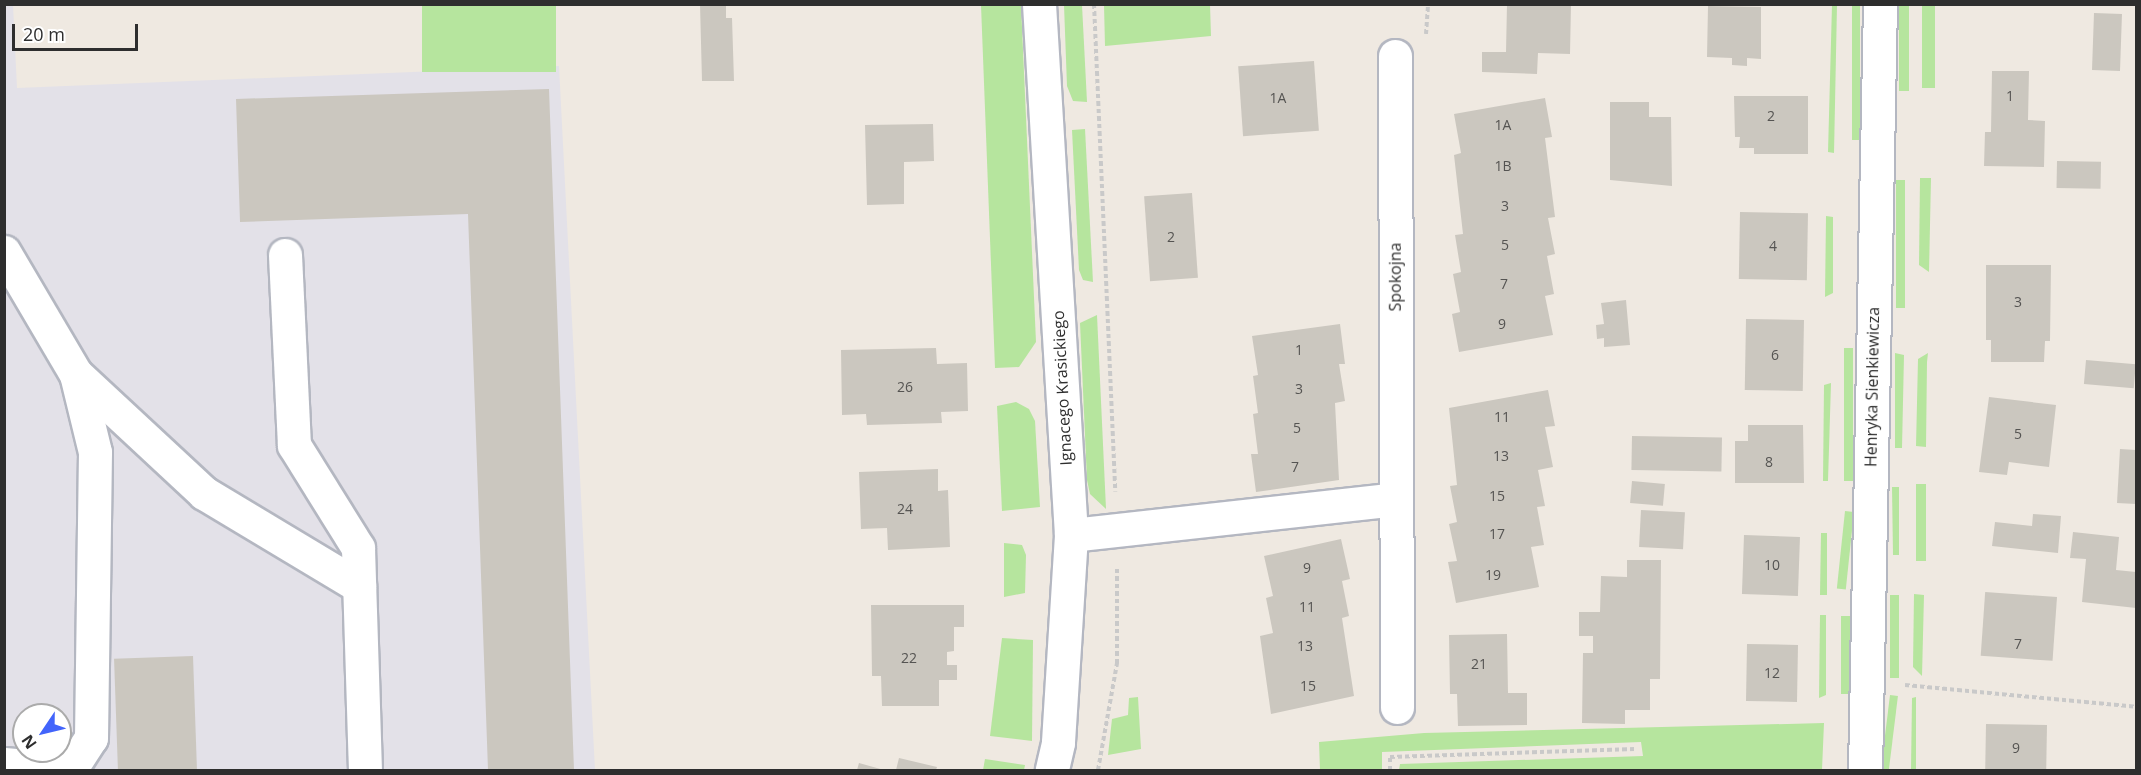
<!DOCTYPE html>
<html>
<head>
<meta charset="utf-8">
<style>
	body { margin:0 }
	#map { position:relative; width:2141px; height:775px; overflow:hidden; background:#efe9e1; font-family:"Open Sans",sans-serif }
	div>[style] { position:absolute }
	.industrial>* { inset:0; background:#e3e1e8 }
	.green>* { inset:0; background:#b6e59e; transform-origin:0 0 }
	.building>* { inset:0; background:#cbc7bf; transform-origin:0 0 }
	.path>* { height:4px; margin-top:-2px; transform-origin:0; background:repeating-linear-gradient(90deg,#c9c9c9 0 4.5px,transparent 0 7.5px) }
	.roads { filter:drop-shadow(2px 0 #b4b7c1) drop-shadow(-2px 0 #b4b7c1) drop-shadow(0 2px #b4b7c1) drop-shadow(0 -2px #b4b7c1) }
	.minor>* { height:33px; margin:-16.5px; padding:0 16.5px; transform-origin:16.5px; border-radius:16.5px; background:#fff }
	span { translate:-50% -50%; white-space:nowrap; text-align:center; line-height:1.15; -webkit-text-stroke:6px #fff; paint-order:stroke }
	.number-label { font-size:14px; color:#555452 }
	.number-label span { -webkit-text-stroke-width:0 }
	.street-label { font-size:16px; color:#2e2e2e }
	.frame { position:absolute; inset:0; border:6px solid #2e2e2e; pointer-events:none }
	.north { position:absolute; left:12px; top:703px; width:60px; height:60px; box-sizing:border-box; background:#fff; border:2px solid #ababab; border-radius:50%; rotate:235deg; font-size:16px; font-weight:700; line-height:24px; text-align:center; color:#2e2e2e }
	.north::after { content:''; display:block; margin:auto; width:21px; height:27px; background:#4264fb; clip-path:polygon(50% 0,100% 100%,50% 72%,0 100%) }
	.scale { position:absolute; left:12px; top:24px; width:126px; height:27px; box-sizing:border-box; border:3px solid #2e2e2e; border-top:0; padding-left:8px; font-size:18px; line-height:21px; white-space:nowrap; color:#2e2e2e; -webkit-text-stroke:4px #fff; paint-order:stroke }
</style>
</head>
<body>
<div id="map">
	<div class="industrial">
		<i style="clip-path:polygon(evenodd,5px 5px,13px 5px,17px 88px,559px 66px,595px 770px,5px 770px,5px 5px,24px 715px,60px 715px,60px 751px,24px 751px,24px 715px)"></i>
	</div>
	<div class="green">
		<i style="left:422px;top:5px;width:134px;height:67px"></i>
		<i style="clip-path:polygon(981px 5px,1021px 5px,1036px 342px,1019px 367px,995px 368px)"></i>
		<i style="clip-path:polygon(1064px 5px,1082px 5px,1087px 102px,1073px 101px,1067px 86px)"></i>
		<i style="clip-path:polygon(1104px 5px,1210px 5px,1211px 36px,1105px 46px)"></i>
		<i style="clip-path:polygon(1832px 5px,1837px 5px,1834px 153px,1828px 152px)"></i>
		<i style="left:1852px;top:5px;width:8px;height:135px"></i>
		<i style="left:1899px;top:5px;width:10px;height:86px"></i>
		<i style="left:1922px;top:5px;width:13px;height:83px"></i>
		<i style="clip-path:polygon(1085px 129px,1093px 282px,1083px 280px,1079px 270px,1072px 130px)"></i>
		<i style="clip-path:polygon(1920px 178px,1931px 178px,1929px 272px,1919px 265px)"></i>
		<i style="left:1905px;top:180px;width:128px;height:9px;rotate:90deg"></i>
		<i style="clip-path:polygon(1826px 216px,1833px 217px,1833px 293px,1825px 297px)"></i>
		<i style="clip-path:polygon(1097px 315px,1106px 509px,1090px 494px,1087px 480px,1080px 323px)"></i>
		<i style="left:1844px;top:348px;width:9px;height:133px"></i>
		<i style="clip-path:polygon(1895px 353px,1904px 355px,1902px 448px,1895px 448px)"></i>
		<i style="clip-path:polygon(1928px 353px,1927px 362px,1926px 447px,1916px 446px,1918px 359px)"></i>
		<i style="clip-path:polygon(1831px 383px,1828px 481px,1823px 481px,1824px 385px)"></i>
		<i style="clip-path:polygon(1016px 402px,1029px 409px,1035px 421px,1040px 507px,1002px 511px,997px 406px)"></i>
		<i style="left:1916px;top:484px;width:10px;height:77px"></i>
		<i style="clip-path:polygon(1892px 487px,1899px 487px,1899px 555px,1893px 555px)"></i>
		<i style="left:1845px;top:511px;width:9px;height:78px;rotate:6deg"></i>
		<i style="clip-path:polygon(1821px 533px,1827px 533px,1827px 595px,1820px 595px)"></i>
		<i style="clip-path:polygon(1004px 543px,1022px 545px,1026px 555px,1025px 593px,1004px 597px)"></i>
		<i style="clip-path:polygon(1914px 594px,1924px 595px,1922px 676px,1913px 667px)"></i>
		<i style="left:1890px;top:595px;width:9px;height:83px"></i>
		<i style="clip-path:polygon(1820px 615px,1826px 615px,1826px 695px,1819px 698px)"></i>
		<i style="left:1841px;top:616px;width:10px;height:78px"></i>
		<i style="clip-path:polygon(1002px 638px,1033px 640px,1032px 741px,990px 736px)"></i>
		<i style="left:1890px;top:695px;width:8px;height:75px;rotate:7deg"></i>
		<i style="clip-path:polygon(1138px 697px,1141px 749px,1108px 755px,1112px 719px,1128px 715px,1129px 698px)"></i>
		<i style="clip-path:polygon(1916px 697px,1916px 770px,1911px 770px,1912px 698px)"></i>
		<i style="clip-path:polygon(1824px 723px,1822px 770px,1399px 770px,1400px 764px,1643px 756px,1641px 742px,1382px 752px,1382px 770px,1320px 770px,1319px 742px,1424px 733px)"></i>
		<i style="clip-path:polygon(985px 759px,1025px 765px,1024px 770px,983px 770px)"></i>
	</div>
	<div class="building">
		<i style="clip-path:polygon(700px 4px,726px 4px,726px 18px,732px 18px,734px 81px,702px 81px)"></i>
		<i style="clip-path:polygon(1507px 4px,1571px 4px,1570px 54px,1538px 53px,1537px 74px,1482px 72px,1482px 52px,1506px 52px)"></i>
		<i style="clip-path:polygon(1708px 6px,1761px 7px,1761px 59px,1747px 58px,1747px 66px,1732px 65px,1732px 58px,1707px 57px)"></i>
		<i style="left:2094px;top:13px;width:28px;height:57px;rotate:2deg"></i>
		<i style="left:1314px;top:61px;width:70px;height:76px;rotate:86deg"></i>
		<i style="clip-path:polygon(1992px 71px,2029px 71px,2028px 120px,2045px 121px,2044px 167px,1984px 166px,1985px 132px,1991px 132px)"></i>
		<i style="clip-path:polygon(549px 89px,574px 770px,488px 770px,468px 214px,240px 222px,236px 99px)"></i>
		<i style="clip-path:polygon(1734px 96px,1808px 96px,1808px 154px,1754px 154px,1754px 148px,1739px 148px,1740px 137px,1735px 137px)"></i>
		<i style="clip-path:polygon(1545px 98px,1552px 137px,1545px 138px,1555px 217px,1548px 218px,1555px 254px,1547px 256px,1554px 294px,1545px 296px,1553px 335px,1459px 352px,1452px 314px,1460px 312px,1453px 274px,1461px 272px,1455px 235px,1463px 234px,1454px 155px,1461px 153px,1454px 114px)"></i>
		<i style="clip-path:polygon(1610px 102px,1649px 102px,1649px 117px,1671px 117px,1672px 186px,1610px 180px)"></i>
		<i style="clip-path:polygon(933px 124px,934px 161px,904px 162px,904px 204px,867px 205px,865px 125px)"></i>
		<i style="left:2057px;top:161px;width:44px;height:27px;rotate:1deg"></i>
		<i style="left:1192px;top:193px;width:85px;height:48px;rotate:86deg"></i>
		<i style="left:1740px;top:212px;width:68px;height:67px;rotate:1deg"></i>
		<i style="clip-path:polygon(1986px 265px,2051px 265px,2050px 341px,2045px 341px,2044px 362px,1991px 362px,1991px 340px,1986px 340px)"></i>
		<i style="clip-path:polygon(1626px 300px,1630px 345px,1604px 347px,1604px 338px,1597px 339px,1596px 325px,1604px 324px,1601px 303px)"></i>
		<i style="left:1746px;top:319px;width:58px;height:71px;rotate:1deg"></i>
		<i style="clip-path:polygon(1340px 324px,1345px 364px,1339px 364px,1345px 401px,1335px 403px,1339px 480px,1256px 492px,1251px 454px,1258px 454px,1253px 414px,1258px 413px,1253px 376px,1258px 375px,1252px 336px)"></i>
		<i style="clip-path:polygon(936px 348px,937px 364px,967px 363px,968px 411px,941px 412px,942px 423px,867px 425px,866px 414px,842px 415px,841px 350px)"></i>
		<i style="left:2086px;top:360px;width:50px;height:24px;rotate:5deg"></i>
		<i style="clip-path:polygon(1548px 390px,1555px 426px,1545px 427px,1553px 467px,1538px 470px,1545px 506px,1537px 507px,1544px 545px,1531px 547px,1539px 587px,1456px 603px,1448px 562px,1457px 561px,1449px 524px,1457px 522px,1450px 486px,1457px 485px,1449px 408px)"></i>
		<i style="clip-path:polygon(1989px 397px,2056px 405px,2049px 467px,2009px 462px,2007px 475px,1979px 472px)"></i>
		<i style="clip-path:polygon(1748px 425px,1803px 425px,1804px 483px,1735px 483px,1735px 441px,1748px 441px)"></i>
		<i style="left:1632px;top:436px;width:90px;height:34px;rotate:1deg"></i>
		<i style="clip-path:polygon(2120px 449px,2136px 450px,2136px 504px,2117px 503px)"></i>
		<i style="clip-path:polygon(938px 469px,938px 491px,948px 490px,950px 547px,888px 550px,887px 528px,861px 529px,859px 472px)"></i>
		<i style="left:1632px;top:481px;width:33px;height:22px;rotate:5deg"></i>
		<i style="left:1641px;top:510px;width:44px;height:37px;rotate:3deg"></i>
		<i style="clip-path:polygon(2033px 514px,2061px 516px,2058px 553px,1992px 546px,1995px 522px,2032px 526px)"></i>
		<i style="clip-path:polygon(2073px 532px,2119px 537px,2116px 570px,2136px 572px,2136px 608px,2082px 602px,2086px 559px,2070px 558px)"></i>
		<i style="left:1744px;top:535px;width:56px;height:59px;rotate:2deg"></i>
		<i style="clip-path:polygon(1341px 539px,1350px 579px,1342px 581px,1349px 616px,1342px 618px,1354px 696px,1271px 714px,1260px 636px,1273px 633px,1266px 598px,1273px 596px,1264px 556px)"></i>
		<i style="clip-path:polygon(1627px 560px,1661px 560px,1660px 679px,1650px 679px,1650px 710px,1625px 710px,1625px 724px,1582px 723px,1583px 653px,1593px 653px,1593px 636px,1579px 636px,1579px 612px,1600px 612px,1601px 576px,1627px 577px)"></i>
		<i style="left:2057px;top:597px;width:64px;height:72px;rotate:94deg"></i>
		<i style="clip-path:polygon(871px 605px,964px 605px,964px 627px,954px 627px,954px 651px,947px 652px,947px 665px,957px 665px,957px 680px,939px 680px,939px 706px,882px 706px,881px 676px,872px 676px)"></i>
		<i style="clip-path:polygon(1507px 634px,1508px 693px,1527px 693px,1527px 725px,1458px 726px,1457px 694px,1450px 694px,1449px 635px)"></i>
		<i style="left:1747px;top:644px;width:51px;height:57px;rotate:1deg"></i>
		<i style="left:193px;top:656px;width:114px;height:79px;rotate:88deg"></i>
		<i style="left:1986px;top:724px;width:61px;height:46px;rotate:1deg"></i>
		<i style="clip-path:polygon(899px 758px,937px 767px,936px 770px,896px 770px)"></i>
		<i style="clip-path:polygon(859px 763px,884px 770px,857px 770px)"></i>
	</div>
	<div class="path">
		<i style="left:1094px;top:4px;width:488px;rotate:87.5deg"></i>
		<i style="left:1426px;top:34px;width:30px;rotate:-86deg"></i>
		<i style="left:1905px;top:685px;width:232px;rotate:5.4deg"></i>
		<i style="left:1098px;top:770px;width:109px;rotate:-79.9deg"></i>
		<i style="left:1117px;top:663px;width:94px;rotate:-90deg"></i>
		<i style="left:1390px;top:770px;width:13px;rotate:-90deg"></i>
		<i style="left:1390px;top:757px;width:245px;rotate:-1.9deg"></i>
	</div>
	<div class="roads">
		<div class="minor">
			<i style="left:1039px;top:4px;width:532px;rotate:86.55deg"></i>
			<i style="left:1071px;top:535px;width:208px;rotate:93.6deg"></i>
			<i style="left:1058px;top:743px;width:28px;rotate:103deg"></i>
			<i style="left:1395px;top:56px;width:651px;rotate:89.82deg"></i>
			<i style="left:4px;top:252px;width:142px;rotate:59.5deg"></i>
			<i style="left:76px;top:374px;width:175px;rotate:42.9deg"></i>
			<i style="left:204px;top:493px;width:181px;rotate:31deg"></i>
			<i style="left:285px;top:255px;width:190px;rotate:87.3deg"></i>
			<i style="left:294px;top:445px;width:121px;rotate:58.1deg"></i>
			<i style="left:358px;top:548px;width:222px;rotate:88.2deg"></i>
			<i style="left:1071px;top:535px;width:326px;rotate:-6.3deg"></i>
			<i style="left:4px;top:764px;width:66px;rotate:5.2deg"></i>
			<i style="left:70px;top:770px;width:38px;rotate:-57deg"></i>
			<i style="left:91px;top:738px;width:286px;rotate:-89.2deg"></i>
			<i style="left:95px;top:452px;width:80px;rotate:-103.7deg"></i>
			<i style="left:1865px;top:770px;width:766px;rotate:-88.88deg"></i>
		</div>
	</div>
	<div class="number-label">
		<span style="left:2010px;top:96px">1</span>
		<span style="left:1278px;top:98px">1A</span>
		<span style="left:1771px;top:116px">2</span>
		<span style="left:1503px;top:125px">1A</span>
		<span style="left:1503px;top:166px">1B</span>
		<span style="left:1505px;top:206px">3</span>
		<span style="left:1171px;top:237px">2</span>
		<span style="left:1505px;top:245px">5</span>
		<span style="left:1773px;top:246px">4</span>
		<span style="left:1504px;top:284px">7</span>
		<span style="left:2018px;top:302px">3</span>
		<span style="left:1502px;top:324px">9</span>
		<span style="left:1299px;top:350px">1</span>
		<span style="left:1775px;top:355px">6</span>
		<span style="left:905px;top:387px">26</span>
		<span style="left:1299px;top:389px">3</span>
		<span style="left:1502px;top:417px">11</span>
		<span style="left:1297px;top:428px">5</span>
		<span style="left:2018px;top:434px">5</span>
		<span style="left:1501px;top:456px">13</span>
		<span style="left:1769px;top:462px">8</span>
		<span style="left:1295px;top:467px">7</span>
		<span style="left:1497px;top:496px">15</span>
		<span style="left:905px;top:509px">24</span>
		<span style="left:1497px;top:534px">17</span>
		<span style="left:1772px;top:565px">10</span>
		<span style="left:1307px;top:568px">9</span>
		<span style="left:1493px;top:575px">19</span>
		<span style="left:1307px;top:607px">11</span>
		<span style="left:2018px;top:644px">7</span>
		<span style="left:1305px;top:646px">13</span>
		<span style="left:909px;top:658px">22</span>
		<span style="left:1479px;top:664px">21</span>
		<span style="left:1772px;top:673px">12</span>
		<span style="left:1308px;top:686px">15</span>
		<span style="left:2016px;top:748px">9</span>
	</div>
	<div class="street-label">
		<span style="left:1395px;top:277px;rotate:-90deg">Spokojna</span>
		<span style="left:1872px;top:387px;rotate:-89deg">Henryka Sienkiewicza</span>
		<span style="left:1062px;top:388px;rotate:-93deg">Ignacego Krasickiego</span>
	</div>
	<div class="frame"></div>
	<div class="north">N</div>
	<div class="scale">20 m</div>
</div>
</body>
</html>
